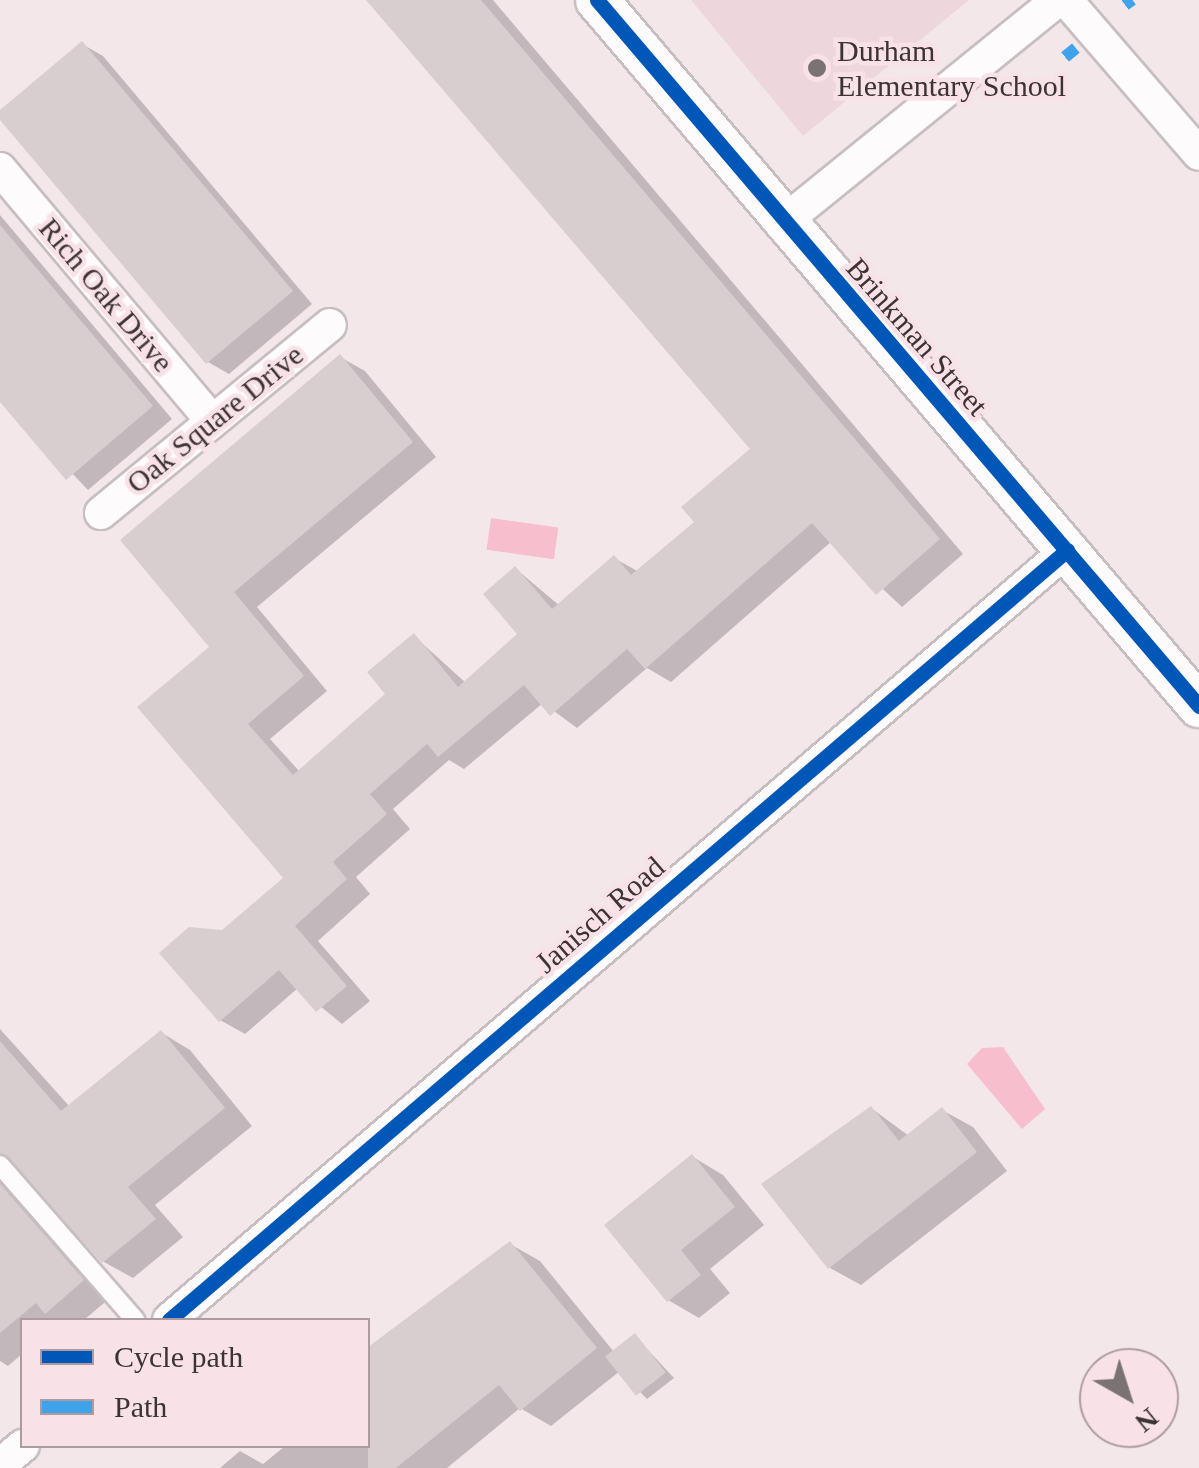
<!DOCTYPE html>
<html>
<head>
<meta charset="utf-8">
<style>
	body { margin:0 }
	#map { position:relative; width:1199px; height:1468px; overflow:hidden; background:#f3e7ea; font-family:Georgia,serif }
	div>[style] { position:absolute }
	.built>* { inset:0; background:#edd7dc }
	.water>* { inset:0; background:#f7becd; transform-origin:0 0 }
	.shadow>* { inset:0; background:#0003 }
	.building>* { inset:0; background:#d8ced0; transform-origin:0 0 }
	.roads { filter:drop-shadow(2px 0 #c8bec0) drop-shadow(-2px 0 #c8bec0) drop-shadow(0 2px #c8bec0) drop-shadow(0 -2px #c8bec0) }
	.service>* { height:18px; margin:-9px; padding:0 9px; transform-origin:9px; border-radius:9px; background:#fdfbfc }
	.minor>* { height:32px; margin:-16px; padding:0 16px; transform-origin:16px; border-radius:16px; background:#fdfbfc }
	.tertiary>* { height:42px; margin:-21px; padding:0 21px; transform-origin:21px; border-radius:21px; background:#fdfbfc }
	.quiet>* { height:12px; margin-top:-6px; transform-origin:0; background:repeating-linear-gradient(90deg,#3fa3eb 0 25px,transparent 0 37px) }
	.cycleway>* { height:15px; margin:-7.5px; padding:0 7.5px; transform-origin:7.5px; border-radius:7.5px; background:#0057b8 }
	.dots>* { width:28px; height:28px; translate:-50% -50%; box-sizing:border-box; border:5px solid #f8e2e7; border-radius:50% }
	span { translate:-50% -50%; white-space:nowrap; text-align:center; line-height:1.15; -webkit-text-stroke:9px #f8e2e7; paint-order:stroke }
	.poi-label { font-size:30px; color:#3b3335 }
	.left { translate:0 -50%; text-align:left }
	.street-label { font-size:30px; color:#3b3335 }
	.legend { position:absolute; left:20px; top:1318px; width:350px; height:130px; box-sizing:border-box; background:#f8e2e7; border:2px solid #ac9ca0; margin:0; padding:12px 18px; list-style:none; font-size:30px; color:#3b3335 }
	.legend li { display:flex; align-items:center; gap:20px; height:50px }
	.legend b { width:50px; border:2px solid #ac9ca0 }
	.north { position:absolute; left:1079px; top:1348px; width:100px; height:100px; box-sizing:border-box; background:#f8e2e7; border:2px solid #ac9ca0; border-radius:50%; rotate:141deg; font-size:28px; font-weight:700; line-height:40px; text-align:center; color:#3b3335 }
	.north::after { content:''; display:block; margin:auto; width:35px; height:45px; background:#7b7274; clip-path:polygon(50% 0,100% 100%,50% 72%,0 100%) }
</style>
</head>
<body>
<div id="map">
	<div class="built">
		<i style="clip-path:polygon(691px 0,969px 0,803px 136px)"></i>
	</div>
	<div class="water">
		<i style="left:491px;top:518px;width:68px;height:32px;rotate:8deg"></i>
		<i style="clip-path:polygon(1003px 1047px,1045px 1109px,1022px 1129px,967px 1064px,982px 1048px)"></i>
	</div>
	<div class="shadow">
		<i style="clip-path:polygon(368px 0,493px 0,963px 554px,902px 607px,832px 541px,671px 682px,647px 668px,577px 728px,543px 703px,464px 769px,449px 760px,393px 809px,410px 829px,356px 877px,370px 894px,318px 941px,370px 1001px,342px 1024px,298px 988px,245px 1034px,220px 1020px,223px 933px,287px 878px,213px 647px,123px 540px,340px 357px,365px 371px,436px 457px,257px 607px,327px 691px,270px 739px,300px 772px,388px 694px,414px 636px,466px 683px,520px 634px,516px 569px,560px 606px,614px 558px,639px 572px,698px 523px,754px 449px)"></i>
		<i style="clip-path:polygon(82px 44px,103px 56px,312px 304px,229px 374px,208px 362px,0 116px)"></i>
		<i style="clip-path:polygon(0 215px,172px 419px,88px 490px,0 398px)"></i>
		<i style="clip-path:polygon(0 1029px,70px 1107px,162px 1033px,190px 1050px,252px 1126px,155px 1205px,183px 1237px,133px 1278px,104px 1262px,27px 1174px,15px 1176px,111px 1297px,84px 1320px,22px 1320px,22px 1354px,8px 1366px,0 1361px)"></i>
		<i style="clip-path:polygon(871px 1108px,909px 1136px,942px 1110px,973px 1127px,1007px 1171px,861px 1285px,830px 1268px)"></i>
		<i style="clip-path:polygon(693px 1157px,723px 1175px,764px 1225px,710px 1269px,730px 1293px,699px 1318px,668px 1300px)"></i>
		<i style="clip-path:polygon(510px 1244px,540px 1261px,614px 1352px,635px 1336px,674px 1378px,647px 1399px,620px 1371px,551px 1426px,520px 1408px,447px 1468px,220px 1468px,240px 1451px,263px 1464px,285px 1446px,368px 1446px,368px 1352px)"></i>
	</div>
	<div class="building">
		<i style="clip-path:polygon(366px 0,481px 0,940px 539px,876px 595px,812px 523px,645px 669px,627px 649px,550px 716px,524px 685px,438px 757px,427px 744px,370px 794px,387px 814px,333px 862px,347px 879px,295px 926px,347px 986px,316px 1012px,279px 970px,219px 1022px,159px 953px,189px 927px,222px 930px,283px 878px,137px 707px,209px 647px,120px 540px,340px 354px,413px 442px,234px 592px,304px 676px,248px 724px,293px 775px,385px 694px,367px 672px,414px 633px,458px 687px,517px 634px,483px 594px,515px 566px,552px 609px,614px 555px,631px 575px,694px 522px,681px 507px,750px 449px)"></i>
		<i style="clip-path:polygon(82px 41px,293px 291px,206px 364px,0 120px,0 110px)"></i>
		<i style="clip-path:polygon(0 225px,153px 406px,66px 480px,0 402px)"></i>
		<i style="clip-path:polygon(161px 1030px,225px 1108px,128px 1187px,156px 1219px,102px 1263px,0 1153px,0 1041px,61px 1111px)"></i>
		<i style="clip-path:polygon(871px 1106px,899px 1141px,942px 1107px,977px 1152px,828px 1269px,761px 1184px)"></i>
		<i style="clip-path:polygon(692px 1154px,735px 1207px,681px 1250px,701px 1275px,667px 1302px,604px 1225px)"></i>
		<i style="clip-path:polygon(0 1184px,84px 1280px,45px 1314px,36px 1303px,0 1333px)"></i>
		<i style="clip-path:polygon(510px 1241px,597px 1348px,520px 1411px,499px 1385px,396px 1468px,368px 1468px,368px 1347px)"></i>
		<i style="left:635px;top:1333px;width:50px;height:38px;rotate:52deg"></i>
	</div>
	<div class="roads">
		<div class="service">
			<i style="left:0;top:1165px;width:206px;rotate:48.9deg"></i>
		</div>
		<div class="minor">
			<i style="left:1066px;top:0;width:203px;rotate:49.2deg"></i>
			<i style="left:0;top:169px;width:329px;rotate:49.9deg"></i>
			<i style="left:781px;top:224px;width:356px;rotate:-39deg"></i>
			<i style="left:101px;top:513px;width:296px;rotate:-39.4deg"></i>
			<i style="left:169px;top:1320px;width:1183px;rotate:-40.61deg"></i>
			<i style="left:0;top:1465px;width:30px;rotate:-40deg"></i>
		</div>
		<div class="tertiary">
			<i style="left:597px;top:0;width:928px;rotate:49.55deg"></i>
		</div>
	</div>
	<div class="quiet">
		<i style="left:1125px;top:5px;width:9px;rotate:-36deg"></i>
		<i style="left:1065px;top:57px;width:14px;rotate:-39deg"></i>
	</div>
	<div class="cycleway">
		<i style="left:597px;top:0;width:928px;rotate:49.55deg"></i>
		<i style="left:169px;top:1320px;width:1183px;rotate:-40.61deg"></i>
	</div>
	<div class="dots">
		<i style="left:817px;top:68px;background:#7b7274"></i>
	</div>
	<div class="poi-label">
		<span class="left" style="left:837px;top:68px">Durham<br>Elementary School</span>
	</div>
	<div class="street-label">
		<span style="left:106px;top:295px;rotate:50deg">Rich Oak Drive</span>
		<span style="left:917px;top:337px;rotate:49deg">Brinkman Street</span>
		<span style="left:215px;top:419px;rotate:-39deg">Oak Square Drive</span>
		<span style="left:600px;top:915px;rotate:-41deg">Janisch Road</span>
	</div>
	<ul class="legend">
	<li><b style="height:12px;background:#0057b8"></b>Cycle path</li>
	<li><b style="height:12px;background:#3fa3eb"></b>Path</li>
	</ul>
	<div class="north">N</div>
</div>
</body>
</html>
